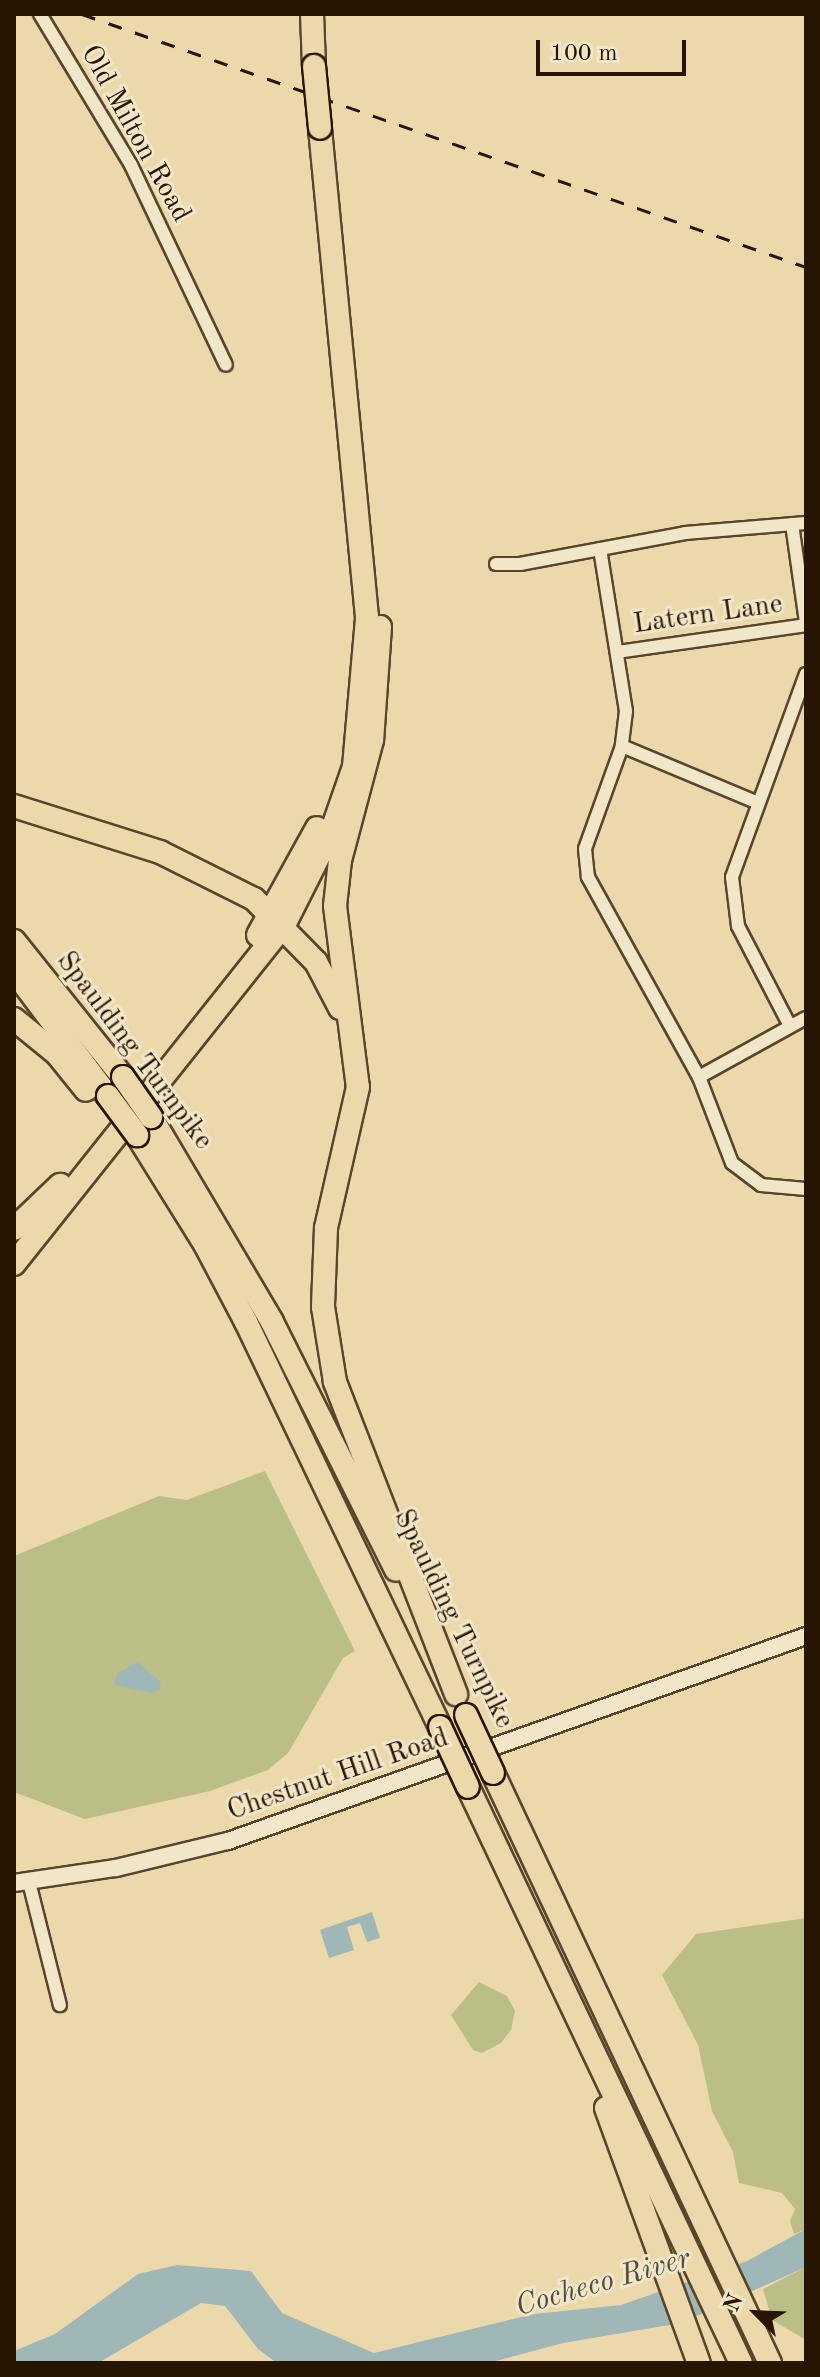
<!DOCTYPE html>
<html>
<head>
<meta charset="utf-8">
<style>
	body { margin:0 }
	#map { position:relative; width:820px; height:2377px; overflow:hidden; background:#ebd9ac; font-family:"Old Standard TT",serif }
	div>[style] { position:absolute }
	.green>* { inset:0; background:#bbbe87 }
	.water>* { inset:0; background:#9fb7b6 }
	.roads { filter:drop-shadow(2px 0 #59452c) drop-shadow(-2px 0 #59452c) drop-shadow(0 2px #59452c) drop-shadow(0 -2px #59452c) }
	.street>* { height:12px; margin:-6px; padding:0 6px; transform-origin:6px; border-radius:6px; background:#f2e6c9 }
	.secondary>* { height:16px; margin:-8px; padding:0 8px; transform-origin:8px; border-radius:8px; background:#f2e6c9 }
	.highway>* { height:22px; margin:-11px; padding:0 11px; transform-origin:11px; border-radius:11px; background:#ebd9ac }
	.rail>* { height:3px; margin-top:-1.5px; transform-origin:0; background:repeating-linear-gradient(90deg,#281402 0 14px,transparent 0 28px) }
	.bridges { filter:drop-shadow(2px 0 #281402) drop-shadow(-2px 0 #281402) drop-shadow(0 2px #281402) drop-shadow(0 -2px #281402) }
	.highway-bridge>* { height:22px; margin:-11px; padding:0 11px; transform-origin:11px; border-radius:11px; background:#ebd9ac }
	span { translate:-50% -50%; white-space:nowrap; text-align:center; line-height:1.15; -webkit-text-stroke:6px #f2e6c9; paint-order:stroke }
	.street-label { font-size:28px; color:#281402 }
	.water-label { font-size:30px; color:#524d41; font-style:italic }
	.frame { position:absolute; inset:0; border:16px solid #281402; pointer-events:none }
	.north { position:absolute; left:716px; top:2273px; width:80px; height:80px; -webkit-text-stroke:6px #f2e6c9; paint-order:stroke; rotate:294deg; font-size:22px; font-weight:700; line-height:32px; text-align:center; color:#281402 }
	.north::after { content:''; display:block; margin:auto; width:28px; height:36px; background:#281402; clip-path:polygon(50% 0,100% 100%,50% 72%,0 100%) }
	.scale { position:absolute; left:536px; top:40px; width:150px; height:36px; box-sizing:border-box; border:4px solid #281402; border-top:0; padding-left:10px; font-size:24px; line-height:28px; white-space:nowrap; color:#281402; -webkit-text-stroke:6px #f2e6c9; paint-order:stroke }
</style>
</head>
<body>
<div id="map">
	<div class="green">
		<i style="clip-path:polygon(265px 1471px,355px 1651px,343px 1658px,288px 1753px,268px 1770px,210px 1791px,85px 1819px,14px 1792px,14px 1556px,159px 1496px,187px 1500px)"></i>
		<i style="clip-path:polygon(806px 1918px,806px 2229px,794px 2234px,790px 2221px,795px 2209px,782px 2193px,739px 2183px,733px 2152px,712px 2111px,698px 2045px,662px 1975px,696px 1934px)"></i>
		<i style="clip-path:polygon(479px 1982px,507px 1996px,515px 2011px,511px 2030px,501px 2043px,482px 2053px,473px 2050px,451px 2015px)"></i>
		<i style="clip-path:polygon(806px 2267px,806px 2340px,772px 2320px,763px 2289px)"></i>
	</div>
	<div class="water">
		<i style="clip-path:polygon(137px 1662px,160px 1681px,161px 1689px,152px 1693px,114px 1685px,117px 1674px)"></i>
		<i style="clip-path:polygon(372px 1912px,380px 1938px,367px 1942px,360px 1923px,347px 1927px,354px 1950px,329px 1958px,320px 1930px)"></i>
		<i style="clip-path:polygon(806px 2229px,806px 2267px,681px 2323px,563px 2343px,488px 2363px,277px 2363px,258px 2349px,225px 2306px,201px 2303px,98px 2363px,14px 2363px,14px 2351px,55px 2334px,138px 2274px,177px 2265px,251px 2271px,282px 2313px,374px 2353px,534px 2314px,621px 2305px,747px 2261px)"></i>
	</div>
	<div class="roads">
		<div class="street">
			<i style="left:40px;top:14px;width:176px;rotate:58.9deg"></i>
			<i style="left:131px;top:165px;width:221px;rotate:64.6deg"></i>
			<i style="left:792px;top:524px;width:99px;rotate:81.9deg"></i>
			<i style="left:600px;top:549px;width:164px;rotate:80.9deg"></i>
			<i style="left:626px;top:711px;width:35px;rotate:97deg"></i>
			<i style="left:622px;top:746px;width:109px;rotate:109.8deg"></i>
			<i style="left:585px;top:849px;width:28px;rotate:84deg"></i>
			<i style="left:588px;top:877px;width:229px;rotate:61deg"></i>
			<i style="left:699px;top:1077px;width:92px;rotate:69deg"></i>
			<i style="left:732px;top:1163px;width:36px;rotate:37deg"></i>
			<i style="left:761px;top:1185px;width:45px;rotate:5.1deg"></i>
			<i style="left:496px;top:564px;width:24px"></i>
			<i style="left:520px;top:564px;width:168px;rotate:-10.6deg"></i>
			<i style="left:685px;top:533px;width:121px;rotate:-4.7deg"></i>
			<i style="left:617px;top:652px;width:191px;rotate:-8.1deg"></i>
			<i style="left:622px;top:746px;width:147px;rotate:22.7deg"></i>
			<i style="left:790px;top:1026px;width:113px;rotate:-117.5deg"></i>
			<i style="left:738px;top:926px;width:49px;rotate:-97deg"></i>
			<i style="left:732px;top:877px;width:216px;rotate:-70deg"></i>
			<i style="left:699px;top:1077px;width:122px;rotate:-28.9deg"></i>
			<i style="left:29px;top:1882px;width:127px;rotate:75.9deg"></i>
		</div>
		<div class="secondary">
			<i style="left:14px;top:1883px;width:103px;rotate:-8.4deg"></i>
			<i style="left:116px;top:1868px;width:115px;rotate:-13.6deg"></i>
			<i style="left:228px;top:1841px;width:613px;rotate:-19.53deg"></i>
		</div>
		<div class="highway">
			<i style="left:312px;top:14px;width:52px;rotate:87.8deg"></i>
			<i style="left:380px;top:627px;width:113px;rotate:94deg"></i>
			<i style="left:372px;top:740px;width:124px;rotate:104.9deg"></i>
			<i style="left:340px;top:860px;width:46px;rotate:96.2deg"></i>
			<i style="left:335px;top:906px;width:182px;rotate:82.8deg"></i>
			<i style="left:358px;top:1087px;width:145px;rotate:102.8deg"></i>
			<i style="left:326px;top:1228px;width:79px;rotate:92.2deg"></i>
			<i style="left:323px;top:1307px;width:76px;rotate:80.9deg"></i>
			<i style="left:335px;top:1382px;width:335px;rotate:68.8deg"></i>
			<i style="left:14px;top:806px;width:153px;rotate:17.5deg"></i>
			<i style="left:160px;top:852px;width:105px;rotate:26.6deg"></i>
			<i style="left:254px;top:899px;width:88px;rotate:45.5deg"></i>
			<i style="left:316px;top:962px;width:52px;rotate:62.4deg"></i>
			<i style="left:258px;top:935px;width:122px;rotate:-61.1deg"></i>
			<i style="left:14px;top:941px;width:174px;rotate:51.3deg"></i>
			<i style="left:14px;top:971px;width:156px;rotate:53.1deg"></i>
			<i style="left:14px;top:1019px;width:55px;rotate:39.1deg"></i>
			<i style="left:57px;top:1054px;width:46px;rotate:51.1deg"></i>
			<i style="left:151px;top:1117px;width:238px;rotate:59.4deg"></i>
			<i style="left:272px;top:1322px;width:277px;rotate:63.4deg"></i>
			<i style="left:137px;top:1135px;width:131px;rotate:58.1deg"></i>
			<i style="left:206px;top:1246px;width:86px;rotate:62.2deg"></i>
			<i style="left:246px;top:1322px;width:449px;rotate:64.4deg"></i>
			<i style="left:14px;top:1229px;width:64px;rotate:-43.7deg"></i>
			<i style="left:14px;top:1264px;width:433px;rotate:-51.5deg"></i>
			<i style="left:284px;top:925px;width:106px;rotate:-63.2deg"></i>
			<i style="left:332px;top:830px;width:67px;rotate:-70.8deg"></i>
			<i style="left:354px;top:767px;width:151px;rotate:-85deg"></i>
			<i style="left:367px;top:617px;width:491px;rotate:-95.5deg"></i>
			<i style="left:493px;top:1773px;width:652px;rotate:64.85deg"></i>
			<i style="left:468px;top:1787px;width:637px;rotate:64.64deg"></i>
			<i style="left:606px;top:2108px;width:271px;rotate:70deg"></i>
		</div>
	</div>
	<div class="rail">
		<i style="left:82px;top:14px;width:767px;rotate:19.26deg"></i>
	</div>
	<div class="bridges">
		<div class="highway-bridge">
			<i style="left:314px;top:66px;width:62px;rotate:84.5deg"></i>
			<i style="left:123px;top:1077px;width:49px;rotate:55deg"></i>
			<i style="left:108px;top:1096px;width:49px;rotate:53.4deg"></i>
			<i style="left:466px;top:1715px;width:64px;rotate:65deg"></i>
			<i style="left:440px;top:1727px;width:66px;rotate:65deg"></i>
		</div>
	</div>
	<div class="street-label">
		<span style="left:135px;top:134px;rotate:61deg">Old Milton Road</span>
		<span style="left:708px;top:615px;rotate:-8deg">Latern Lane</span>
		<span style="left:134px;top:1051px;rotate:53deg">Spaulding Turnpike</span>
		<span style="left:453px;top:1619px;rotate:64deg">Spaulding Turnpike</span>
		<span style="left:338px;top:1775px;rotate:-19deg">Chestnut Hill Road</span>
	</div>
	<div class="water-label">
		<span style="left:603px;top:2283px;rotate:-16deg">Cocheco River</span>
	</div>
	<div class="frame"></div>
	<div class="north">N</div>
	<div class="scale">100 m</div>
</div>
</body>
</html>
